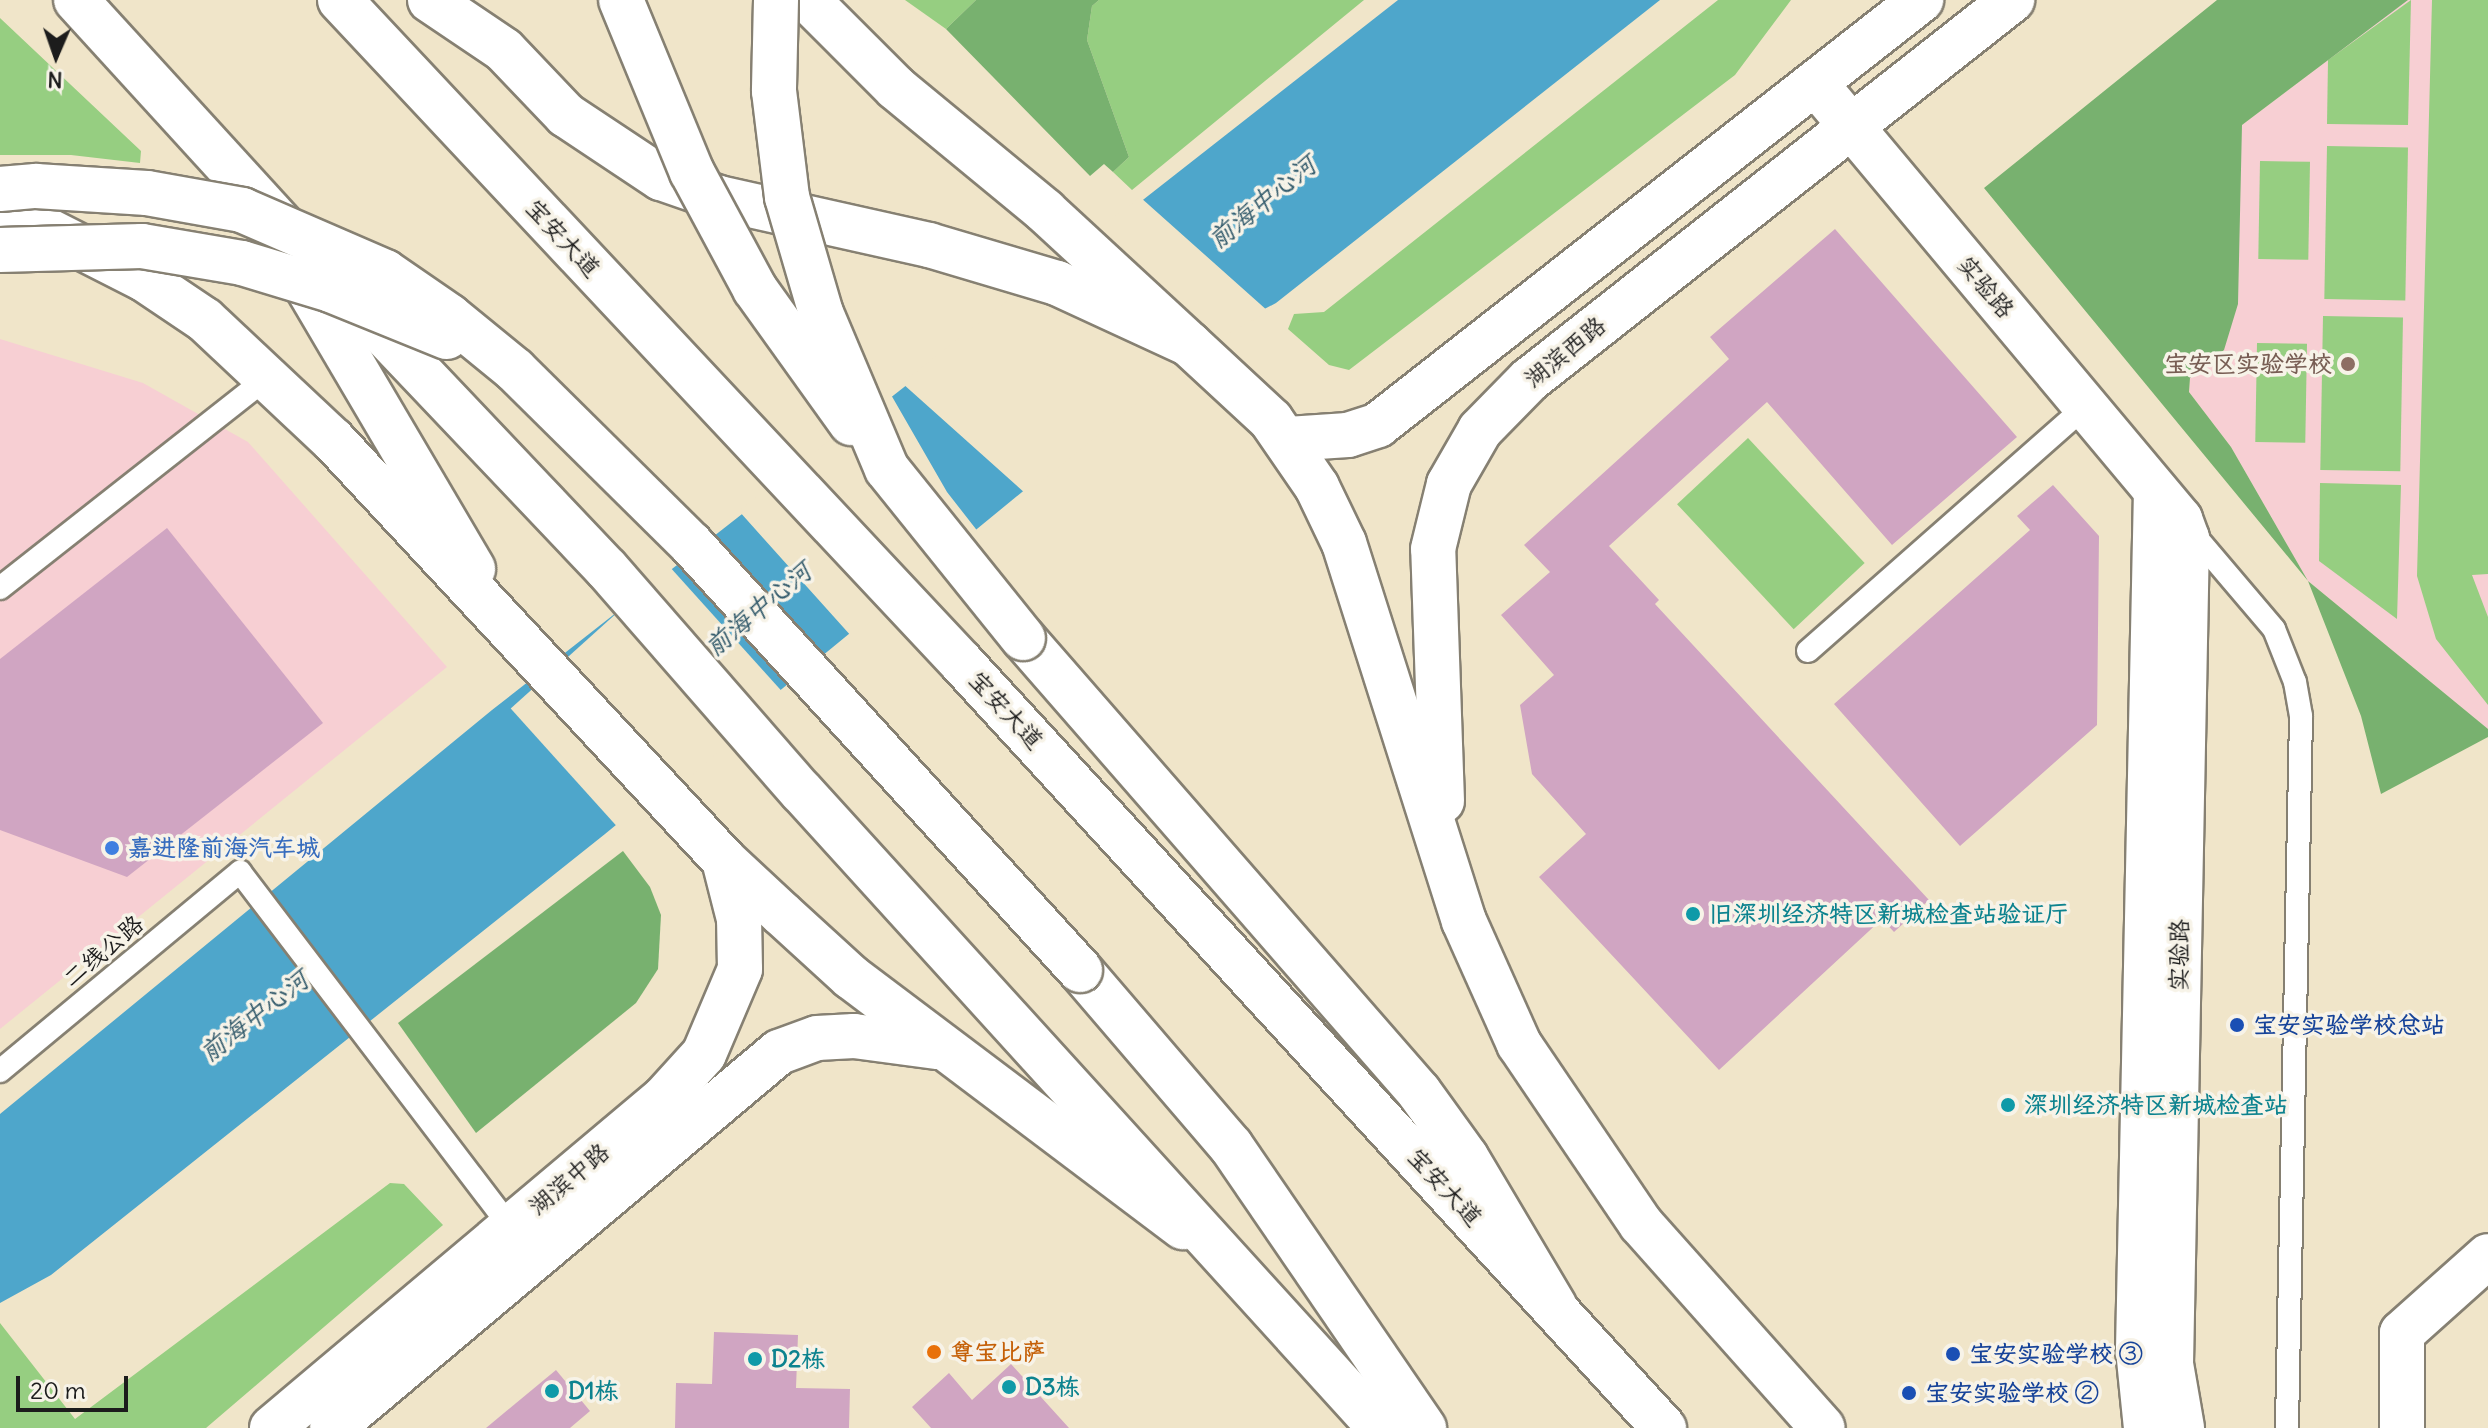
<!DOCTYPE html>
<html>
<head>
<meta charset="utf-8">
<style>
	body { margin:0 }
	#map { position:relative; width:2488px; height:1428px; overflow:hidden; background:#f0e5c9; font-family:Delius,"LXGW WenKai TC",sans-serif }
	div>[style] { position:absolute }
	.built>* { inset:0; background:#f7cfd3 }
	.green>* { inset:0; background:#96ce81; transform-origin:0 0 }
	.forest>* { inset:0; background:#78b16f }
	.water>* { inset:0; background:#4ea6cb }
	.pier>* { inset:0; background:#f0e5c9; transform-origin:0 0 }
	.building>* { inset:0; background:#d0a5c2 }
	.roads { filter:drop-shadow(2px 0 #868072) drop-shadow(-2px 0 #868072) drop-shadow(0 2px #868072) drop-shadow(0 -2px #868072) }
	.lane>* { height:22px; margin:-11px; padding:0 11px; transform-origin:11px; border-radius:11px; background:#fff }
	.street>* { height:44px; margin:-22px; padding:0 22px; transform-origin:22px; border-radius:22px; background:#fff }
	.secondary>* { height:44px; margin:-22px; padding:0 22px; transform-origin:22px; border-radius:22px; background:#fff }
	.primary>* { height:44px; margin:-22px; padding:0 22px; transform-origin:22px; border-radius:22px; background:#fff }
	.highway>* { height:44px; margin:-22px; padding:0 22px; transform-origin:22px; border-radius:22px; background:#fff }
	.bridges { filter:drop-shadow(2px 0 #868072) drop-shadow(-2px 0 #868072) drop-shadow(0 2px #868072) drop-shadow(0 -2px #868072) }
	.highway-bridge>* { height:44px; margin:-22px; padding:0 22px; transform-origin:22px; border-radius:22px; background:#fff }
	.dots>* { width:22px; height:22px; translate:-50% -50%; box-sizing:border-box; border:4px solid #f7f3e8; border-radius:50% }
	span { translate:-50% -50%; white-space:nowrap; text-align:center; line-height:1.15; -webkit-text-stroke:7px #f7f3e8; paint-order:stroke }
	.street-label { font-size:24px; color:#1c1c1c }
	.education-label { font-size:24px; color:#785e54; font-weight:700 }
	.right { translate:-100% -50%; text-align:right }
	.shop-label { font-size:24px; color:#366cbe; font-weight:700 }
	.left { translate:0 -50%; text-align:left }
	.culture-label { font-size:24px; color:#0d838f; font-weight:700 }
	.transit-label { font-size:24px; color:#164399; font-weight:700 }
	.food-label { font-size:24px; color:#c56008; font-weight:700 }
	.water-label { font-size:26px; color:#325a6b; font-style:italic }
	.north { position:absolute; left:16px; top:16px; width:80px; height:80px; -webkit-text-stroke:6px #f7f3e8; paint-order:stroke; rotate:182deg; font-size:22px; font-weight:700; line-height:32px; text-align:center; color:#1c1c1c }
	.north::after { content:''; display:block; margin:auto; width:28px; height:36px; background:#1c1c1c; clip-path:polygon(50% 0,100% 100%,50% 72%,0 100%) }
	.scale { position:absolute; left:16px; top:1376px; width:112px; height:36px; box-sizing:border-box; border:4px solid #1c1c1c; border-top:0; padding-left:10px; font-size:24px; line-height:28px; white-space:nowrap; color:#1c1c1c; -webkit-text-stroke:6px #f7f3e8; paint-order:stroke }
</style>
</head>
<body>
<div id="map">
	<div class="built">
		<i style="clip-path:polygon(2408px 0,2488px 0,2488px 729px,2308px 581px,2231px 447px,2189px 392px,2190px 378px,2224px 350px,2242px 125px)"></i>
		<i style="clip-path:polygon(0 339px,143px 383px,248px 442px,447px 667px,0 1029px)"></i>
	</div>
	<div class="green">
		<i style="clip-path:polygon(905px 0,976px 0,946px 29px)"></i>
		<i style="clip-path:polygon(1099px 0,1364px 0,1132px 190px,1113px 172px,1129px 157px,1087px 40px,1092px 6px)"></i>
		<i style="clip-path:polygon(1718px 0,1791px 0,1735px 75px,1349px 370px,1329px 365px,1288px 329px,1294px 314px,1324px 312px)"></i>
		<i style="clip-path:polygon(2411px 0,2408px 125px,2327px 124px,2328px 60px)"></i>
		<i style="clip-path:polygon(2432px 0,2488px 0,2488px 574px,2472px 575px,2488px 617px,2488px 705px,2436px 639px,2417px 576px)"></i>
		<i style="clip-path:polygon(0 18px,141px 151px,140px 163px,71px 155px,0 155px)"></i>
		<i style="left:2327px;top:146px;width:81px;height:153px;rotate:1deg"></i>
		<i style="left:2260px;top:161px;width:50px;height:98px;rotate:1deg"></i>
		<i style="left:2323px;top:316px;width:80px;height:154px;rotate:1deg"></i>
		<i style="left:2257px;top:343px;width:50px;height:99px;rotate:1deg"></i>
		<i style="left:1748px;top:438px;width:171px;height:97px;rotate:47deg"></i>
		<i style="clip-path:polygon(2320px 483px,2401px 485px,2397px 619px,2319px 561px)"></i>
		<i style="clip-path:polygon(390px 1183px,404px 1184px,443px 1225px,206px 1428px,0 1428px,0 1323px,75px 1419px)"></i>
	</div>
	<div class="forest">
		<i style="clip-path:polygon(976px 0,1099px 0,1092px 6px,1087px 40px,1129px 157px,1113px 172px,1104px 164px,1090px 176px,946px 29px)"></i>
		<i style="clip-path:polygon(2217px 0,2408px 0,2242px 125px,2238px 304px,2224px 350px,2190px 378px,2189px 392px,2231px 447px,2308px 581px,2488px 729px,2488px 737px,2381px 794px,2361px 716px,2308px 581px,1984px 188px)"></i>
		<i style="clip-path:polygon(623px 851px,650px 887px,661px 915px,658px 969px,636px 1003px,476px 1133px,398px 1023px)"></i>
	</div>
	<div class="water">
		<i style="clip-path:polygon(1398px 0,1660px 0,1276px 303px,1211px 337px,605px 834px,51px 1275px,0 1303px,0 1114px,492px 710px)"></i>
	</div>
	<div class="pier">
		<i style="clip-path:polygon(1140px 197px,1269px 312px,1213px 341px,1026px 494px,902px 383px)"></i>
		<i style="clip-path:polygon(890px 393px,947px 492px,979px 533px,852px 637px,739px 511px)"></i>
		<i style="left:669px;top:566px;width:171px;height:213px;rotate:48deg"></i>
	</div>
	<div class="building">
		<i style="clip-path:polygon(1835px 229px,2017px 437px,1892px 545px,1767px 402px,1609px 546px,1659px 600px,1655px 604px,1929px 900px,1894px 932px,1882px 919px,1719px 1070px,1539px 877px,1586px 834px,1532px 774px,1520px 705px,1554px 675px,1501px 615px,1550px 572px,1524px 545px,1729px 359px,1710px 337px)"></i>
		<i style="clip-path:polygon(2053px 485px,2099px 536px,2097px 725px,1960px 846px,1834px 704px,2030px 530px,2017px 516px)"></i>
		<i style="clip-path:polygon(167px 528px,323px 723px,127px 877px,0 830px,0 659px)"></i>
		<i style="clip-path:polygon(714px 1332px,798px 1335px,796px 1388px,850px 1389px,849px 1428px,675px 1428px,676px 1383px,712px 1384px)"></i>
		<i style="clip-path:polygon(1011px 1364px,1069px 1428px,931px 1428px,912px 1407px,949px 1373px,972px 1400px)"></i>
		<i style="clip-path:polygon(556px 1370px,590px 1411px,570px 1428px,486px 1428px)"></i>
	</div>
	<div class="roads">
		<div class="lane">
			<i style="left:2189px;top:529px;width:131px;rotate:49.6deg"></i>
			<i style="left:2274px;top:629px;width:57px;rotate:68.4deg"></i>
			<i style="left:2295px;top:682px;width:35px;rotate:80deg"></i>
			<i style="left:2301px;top:716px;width:712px;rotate:91.13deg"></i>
			<i style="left:0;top:588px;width:342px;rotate:-38.2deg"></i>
			<i style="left:1808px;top:651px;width:369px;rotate:-41.4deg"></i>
			<i style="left:0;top:1071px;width:312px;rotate:-39.7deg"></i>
			<i style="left:240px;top:872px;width:447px;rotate:52.7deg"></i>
		</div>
		<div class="street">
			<i style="left:2402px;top:1428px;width:95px;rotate:-90deg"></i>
			<i style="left:2402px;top:1333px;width:115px;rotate:-41.8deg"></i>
		</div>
		<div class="secondary">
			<i style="left:430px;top:0;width:89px;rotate:34deg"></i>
			<i style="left:504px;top:50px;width:90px;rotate:46.4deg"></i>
			<i style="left:566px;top:115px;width:114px;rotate:33.6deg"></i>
			<i style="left:661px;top:178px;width:61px;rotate:19deg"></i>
			<i style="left:719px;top:198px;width:215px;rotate:12.6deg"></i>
			<i style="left:929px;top:245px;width:134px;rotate:16.5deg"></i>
			<i style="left:1057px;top:283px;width:145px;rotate:24.8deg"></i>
			<i style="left:1189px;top:344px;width:112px;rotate:42.8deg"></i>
			<i style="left:1271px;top:420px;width:81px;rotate:55.5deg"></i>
			<i style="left:1317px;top:487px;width:62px;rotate:64.3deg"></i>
			<i style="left:1344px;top:543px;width:397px;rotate:72.4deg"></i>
			<i style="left:1464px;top:921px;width:135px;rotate:65.9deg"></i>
			<i style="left:1519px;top:1044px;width:217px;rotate:55.9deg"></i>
			<i style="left:1641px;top:1224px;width:273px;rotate:48.3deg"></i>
			<i style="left:1815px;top:83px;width:569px;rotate:50.07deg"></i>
			<i style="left:2180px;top:519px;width:20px;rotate:70deg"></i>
			<i style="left:2187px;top:538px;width:826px;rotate:91.11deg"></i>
			<i style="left:2171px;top:1364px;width:65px;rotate:80.2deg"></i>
			<i style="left:0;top:206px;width:161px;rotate:26.9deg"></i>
			<i style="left:144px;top:279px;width:73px;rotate:33.9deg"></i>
			<i style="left:205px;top:320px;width:175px;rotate:43.2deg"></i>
			<i style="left:333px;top:440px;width:574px;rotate:47.05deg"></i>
			<i style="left:724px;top:860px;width:79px;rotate:43deg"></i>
			<i style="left:782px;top:914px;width:93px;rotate:42.4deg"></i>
			<i style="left:851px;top:977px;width:416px;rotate:37deg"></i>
			<i style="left:293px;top:263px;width:355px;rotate:59.5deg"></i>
			<i style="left:1288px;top:439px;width:60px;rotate:-3.8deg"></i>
			<i style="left:1348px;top:435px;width:32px;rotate:-18deg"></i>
			<i style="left:1378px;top:425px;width:690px;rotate:-38.05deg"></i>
			<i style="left:1442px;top:801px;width:252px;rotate:-92deg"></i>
			<i style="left:1433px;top:549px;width:67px;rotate:-76.2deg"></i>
			<i style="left:1449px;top:484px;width:62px;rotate:-60.1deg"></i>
			<i style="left:1480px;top:430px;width:70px;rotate:-45.6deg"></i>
			<i style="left:1529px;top:380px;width:615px;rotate:-38.19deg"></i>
			<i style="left:272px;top:1428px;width:512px;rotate:-40.09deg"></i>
			<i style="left:664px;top:1098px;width:59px;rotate:-47.7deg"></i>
			<i style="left:704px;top:1054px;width:92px;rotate:-67deg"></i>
			<i style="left:740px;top:969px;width:50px;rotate:-91.1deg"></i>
			<i style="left:739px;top:919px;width:61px;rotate:-104.3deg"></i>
			<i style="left:332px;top:1428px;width:584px;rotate:-40.07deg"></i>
			<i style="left:779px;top:1052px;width:40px;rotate:-20.2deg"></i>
			<i style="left:817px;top:1038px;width:37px;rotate:-3deg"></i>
			<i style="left:854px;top:1036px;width:83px;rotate:7.6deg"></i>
			<i style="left:2146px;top:1428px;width:79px;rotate:-95.8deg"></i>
			<i style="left:2138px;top:1349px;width:858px;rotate:-88.8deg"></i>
		</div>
		<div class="primary">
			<i style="left:76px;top:0;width:311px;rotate:47.6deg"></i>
			<i style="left:340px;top:0;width:908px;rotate:46.83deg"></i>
			<i style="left:961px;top:662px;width:1040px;rotate:47.46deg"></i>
			<i style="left:344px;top:292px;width:382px;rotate:46.5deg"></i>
			<i style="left:607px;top:569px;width:295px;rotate:48.9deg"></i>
			<i style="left:801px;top:791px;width:861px;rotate:47.73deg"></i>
		</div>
		<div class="highway">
			<i style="left:808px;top:0;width:124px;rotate:45deg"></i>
			<i style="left:896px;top:88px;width:193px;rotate:39.5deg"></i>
			<i style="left:1045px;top:211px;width:196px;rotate:42.7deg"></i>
			<i style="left:1023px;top:638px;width:602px;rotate:48.9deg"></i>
			<i style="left:1419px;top:1092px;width:80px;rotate:54.1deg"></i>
			<i style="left:1466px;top:1157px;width:174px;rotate:59.3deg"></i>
			<i style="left:1080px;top:970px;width:232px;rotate:49.4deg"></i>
			<i style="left:1231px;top:1146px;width:342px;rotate:55.6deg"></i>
		</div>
	</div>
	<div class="bridges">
		<div class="highway-bridge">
			<i style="left:621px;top:0;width:186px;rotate:67.6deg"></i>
			<i style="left:692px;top:172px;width:133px;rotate:61.7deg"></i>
			<i style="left:755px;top:289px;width:165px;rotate:54.4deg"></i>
			<i style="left:776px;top:0;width:91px;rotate:91.3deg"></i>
			<i style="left:774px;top:91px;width:107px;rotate:83deg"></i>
			<i style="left:787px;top:197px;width:121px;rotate:73.7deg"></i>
			<i style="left:821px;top:313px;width:169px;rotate:67.1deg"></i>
			<i style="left:887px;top:469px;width:217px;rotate:51.2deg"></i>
			<i style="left:0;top:189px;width:36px;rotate:-5deg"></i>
			<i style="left:36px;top:186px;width:111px;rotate:3.6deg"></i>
			<i style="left:147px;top:193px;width:97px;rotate:10.1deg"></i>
			<i style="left:242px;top:210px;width:156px;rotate:23.4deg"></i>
			<i style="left:385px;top:272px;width:78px;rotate:34.5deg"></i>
			<i style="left:449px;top:316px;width:85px;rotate:39.3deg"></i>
			<i style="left:515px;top:370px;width:247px;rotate:44.7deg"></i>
			<i style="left:691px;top:544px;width:577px;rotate:47.6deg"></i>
			<i style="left:0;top:250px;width:142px;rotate:-1.6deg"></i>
			<i style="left:142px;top:246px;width:101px;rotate:9.6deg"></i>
			<i style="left:242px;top:263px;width:93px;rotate:16.9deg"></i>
			<i style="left:331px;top:290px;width:125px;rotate:22.1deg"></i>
		</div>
	</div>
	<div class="dots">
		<i style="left:2348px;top:364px;background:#8d6e63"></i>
		<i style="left:112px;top:848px;background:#3f7fe0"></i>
		<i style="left:1693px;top:914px;background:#0f9aa8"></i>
		<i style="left:2237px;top:1025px;background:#1a4fb4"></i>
		<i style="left:2008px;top:1105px;background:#0f9aa8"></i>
		<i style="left:934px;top:1352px;background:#e8710a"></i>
		<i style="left:1953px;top:1354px;background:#1a4fb4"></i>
		<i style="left:755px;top:1359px;background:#0f9aa8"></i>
		<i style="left:1009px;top:1387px;background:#0f9aa8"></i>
		<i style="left:552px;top:1391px;background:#0f9aa8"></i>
		<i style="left:1909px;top:1393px;background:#1a4fb4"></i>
	</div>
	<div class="street-label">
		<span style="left:563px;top:238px;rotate:47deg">宝安大道</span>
		<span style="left:1986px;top:287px;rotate:50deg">实验路</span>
		<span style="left:1565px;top:352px;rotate:-39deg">湖滨西路</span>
		<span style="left:1006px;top:710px;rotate:47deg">宝安大道</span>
		<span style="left:103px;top:951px;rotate:-40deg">二线公路</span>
		<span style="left:2179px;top:955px;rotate:-89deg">实验路</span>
		<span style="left:569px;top:1179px;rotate:-40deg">湖滨中路</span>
		<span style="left:1445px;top:1187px;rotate:47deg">宝安大道</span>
	</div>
	<div class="education-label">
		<span class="right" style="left:2332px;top:364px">宝安区实验学校</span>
	</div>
	<div class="shop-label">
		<span class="left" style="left:128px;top:848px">嘉进隆前海汽车城</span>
	</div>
	<div class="culture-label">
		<span class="left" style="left:1709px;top:914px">旧深圳经济特区新城检查站验证厅</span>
		<span class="left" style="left:2024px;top:1105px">深圳经济特区新城检查站</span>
		<span class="left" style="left:771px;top:1359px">D2栋</span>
		<span class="left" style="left:1025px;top:1387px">D3栋</span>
		<span class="left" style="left:568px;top:1391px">D1栋</span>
	</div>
	<div class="transit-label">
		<span class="left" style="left:2253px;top:1025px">宝安实验学校总站</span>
		<span class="left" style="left:1969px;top:1354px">宝安实验学校 ③</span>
		<span class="left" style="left:1925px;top:1393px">宝安实验学校 ②</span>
	</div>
	<div class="food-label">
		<span class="left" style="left:950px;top:1352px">尊宝比萨</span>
	</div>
	<div class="water-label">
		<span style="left:1262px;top:202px;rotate:-39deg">前海中心河</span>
		<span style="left:758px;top:609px;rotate:-40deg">前海中心河</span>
		<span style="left:254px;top:1016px;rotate:-38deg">前海中心河</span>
	</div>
	<div class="north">N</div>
	<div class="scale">20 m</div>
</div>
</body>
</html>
